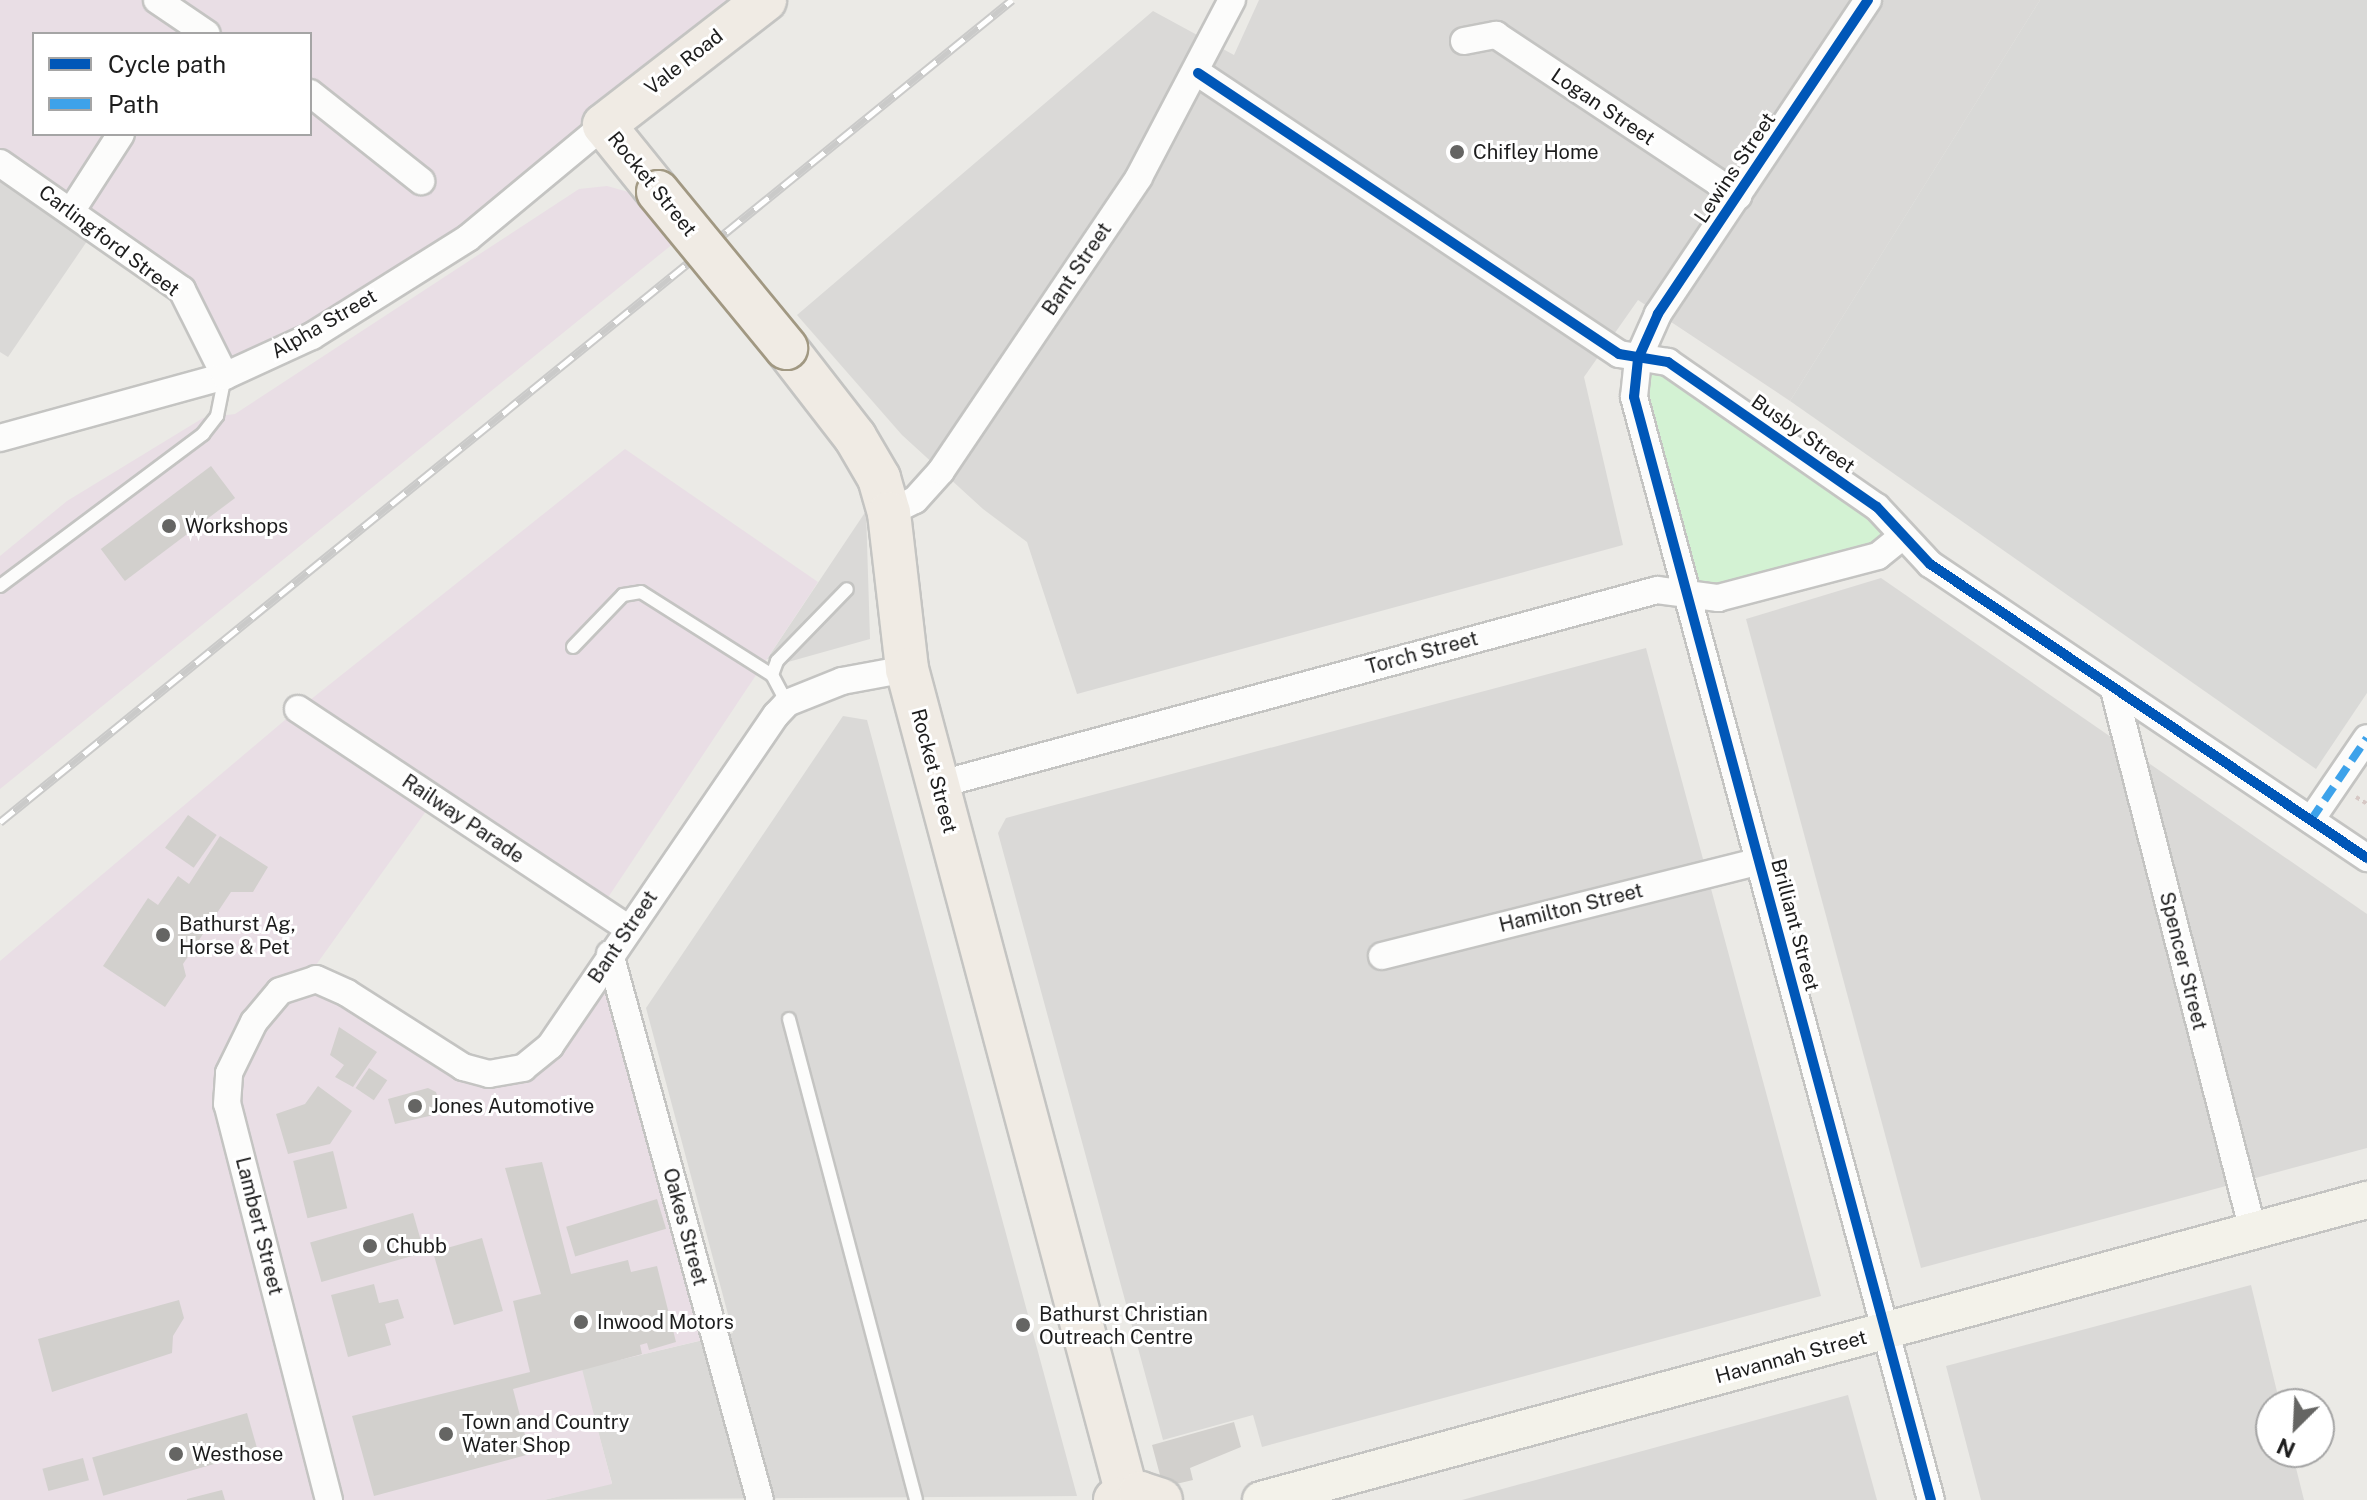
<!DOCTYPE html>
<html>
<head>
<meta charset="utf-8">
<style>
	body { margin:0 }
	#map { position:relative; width:2367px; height:1500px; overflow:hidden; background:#ebeae6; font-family:"Public Sans",sans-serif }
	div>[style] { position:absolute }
	.residential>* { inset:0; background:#dad9d7 }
	.industrial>* { inset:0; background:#e9dee5 }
	.religious>* { inset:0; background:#d9d9d7 }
	.park>* { inset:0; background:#d3f2d3 }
	.building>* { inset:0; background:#d2d0cd; transform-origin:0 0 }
	.path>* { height:4px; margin-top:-2px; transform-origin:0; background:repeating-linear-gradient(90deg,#d6c8c5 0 4px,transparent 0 8px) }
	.roads { filter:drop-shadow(2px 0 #c4c4c2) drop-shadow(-2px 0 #c4c4c2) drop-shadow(0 2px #c4c4c2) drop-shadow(0 -2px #c4c4c2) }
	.lane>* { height:12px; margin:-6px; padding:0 6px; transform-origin:6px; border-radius:6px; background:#fcfcfb }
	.street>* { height:26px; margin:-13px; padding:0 13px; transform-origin:13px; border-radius:13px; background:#fcfcfb }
	.secondary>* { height:36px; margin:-18px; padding:0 18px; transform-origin:18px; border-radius:18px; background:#f3f2ea }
	.primary>* { height:42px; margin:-21px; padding:0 21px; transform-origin:21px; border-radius:21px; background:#f0ebe4 }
	.rail>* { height:9px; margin-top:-4.5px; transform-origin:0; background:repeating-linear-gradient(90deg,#fff 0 18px,#cacac9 0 36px); box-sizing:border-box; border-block:2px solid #cacac9 }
	.bridges { filter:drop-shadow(2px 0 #a19882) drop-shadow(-2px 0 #a19882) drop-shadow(0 2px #a19882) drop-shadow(0 -2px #a19882) }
	.primary-bridge>* { height:42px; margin:-21px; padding:0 21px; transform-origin:21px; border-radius:21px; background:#f0ebe4 }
	.quiet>* { height:8px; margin-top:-4px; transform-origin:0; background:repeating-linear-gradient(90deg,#3da2ea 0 16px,transparent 0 24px) }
	.cycleway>* { height:10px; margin:-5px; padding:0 5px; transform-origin:5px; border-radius:5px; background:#0057b8 }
	.dots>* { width:22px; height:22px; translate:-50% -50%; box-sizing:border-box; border:4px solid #fff; border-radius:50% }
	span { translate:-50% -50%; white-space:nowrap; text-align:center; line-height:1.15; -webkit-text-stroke:6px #fff; paint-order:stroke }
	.street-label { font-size:20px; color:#1d1d1d }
	.poi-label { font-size:20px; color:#1d1d1d }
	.left { translate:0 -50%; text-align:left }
	.legend { position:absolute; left:32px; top:32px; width:280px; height:104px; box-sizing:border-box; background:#fff; border:2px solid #a5a5a5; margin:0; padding:10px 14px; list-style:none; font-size:24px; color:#1d1d1d }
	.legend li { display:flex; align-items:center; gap:16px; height:40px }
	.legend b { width:40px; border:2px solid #a5a5a5 }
	.north { position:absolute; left:2255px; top:1388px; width:80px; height:80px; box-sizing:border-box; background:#fff; border:2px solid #a5a5a5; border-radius:50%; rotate:204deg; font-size:22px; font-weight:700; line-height:32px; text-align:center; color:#1d1d1d }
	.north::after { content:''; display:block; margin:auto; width:28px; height:36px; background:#656563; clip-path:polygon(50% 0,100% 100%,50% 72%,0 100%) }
</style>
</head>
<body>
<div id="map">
	<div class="residential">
		<i style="clip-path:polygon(1259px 0,2040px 0,1790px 401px,1638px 300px,1584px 377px,1623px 545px,1077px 694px,1027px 542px,983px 509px,902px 435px,797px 315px,1153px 11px,1234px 55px)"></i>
		<i style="clip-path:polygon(0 163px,96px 228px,8px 357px,0 352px)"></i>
		<i style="clip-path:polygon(866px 511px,870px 639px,788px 662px,767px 659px)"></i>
		<i style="clip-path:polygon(1881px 578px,2367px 914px,2367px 1148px,1921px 1268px,1746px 619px)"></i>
		<i style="clip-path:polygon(1646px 648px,1821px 1296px,1262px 1447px,1253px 1415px,1163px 1440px,998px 833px,1006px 818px)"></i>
		<i style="clip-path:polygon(843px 716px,867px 720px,1077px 1496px,544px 1500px,612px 1483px,581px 1369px,733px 1333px,646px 1008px)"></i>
		<i style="clip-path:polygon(2251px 1285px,2280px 1404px,2271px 1404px,2271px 1452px,2292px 1452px,2304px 1500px,1981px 1500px,1946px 1366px)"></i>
		<i style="clip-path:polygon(1848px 1395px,1877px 1500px,1462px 1500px)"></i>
	</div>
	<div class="industrial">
		<i style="clip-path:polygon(evenodd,0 0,765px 0,502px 213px,225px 376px,182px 290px,0 163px,0 0,34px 34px,310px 34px,310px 134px,34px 134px,34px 34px)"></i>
		<i style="clip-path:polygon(607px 186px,632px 193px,674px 243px,0 789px,0 556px,67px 501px,203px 418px,235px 414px,579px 189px)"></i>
		<i style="clip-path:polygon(625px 449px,818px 582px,599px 911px,434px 800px,306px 979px,444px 1056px,523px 1068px,610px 954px,715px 1337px,582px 1369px,612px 1484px,544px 1500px,0 1500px,0 961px,285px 720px)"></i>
	</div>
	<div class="religious">
		<i style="clip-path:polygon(2040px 0,2367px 0,2367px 693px,2316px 769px,1790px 401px)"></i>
	</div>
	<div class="park">
		<i style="clip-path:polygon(1638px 359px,1668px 362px,1903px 536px,1688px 593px)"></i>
	</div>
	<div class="building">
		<i style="left:211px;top:466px;width:40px;height:138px;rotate:53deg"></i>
		<i style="left:188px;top:815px;width:35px;height:40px;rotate:35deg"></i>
		<i style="clip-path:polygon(220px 836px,268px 867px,253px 892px,231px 892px,183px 964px,186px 976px,165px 1007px,103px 966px,148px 898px,158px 905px,178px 876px,189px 884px)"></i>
		<i style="clip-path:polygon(339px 1027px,377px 1052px,353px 1087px,335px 1077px,344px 1065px,330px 1055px)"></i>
		<i style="left:369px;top:1068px;width:22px;height:24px;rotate:34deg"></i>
		<i style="clip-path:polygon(318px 1086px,352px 1111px,330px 1144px,288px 1154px,276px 1114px,305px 1104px)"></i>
		<i style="clip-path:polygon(428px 1088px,436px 1092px,442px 1113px,395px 1124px,388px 1099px)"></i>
		<i style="left:333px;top:1151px;width:59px;height:41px;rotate:76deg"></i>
		<i style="clip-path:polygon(542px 1162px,571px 1274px,628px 1260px,631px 1272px,657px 1266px,676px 1342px,649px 1350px,647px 1343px,640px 1345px,642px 1354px,513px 1389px,530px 1454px,374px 1496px,352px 1416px,530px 1372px,513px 1301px,541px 1294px,505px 1168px)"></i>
		<i style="left:657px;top:1199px;width:31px;height:95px;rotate:73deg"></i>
		<i style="left:413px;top:1213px;width:41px;height:107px;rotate:74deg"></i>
		<i style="left:482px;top:1238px;width:76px;height:51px;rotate:74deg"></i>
		<i style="clip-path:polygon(374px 1284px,379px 1303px,398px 1299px,404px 1318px,385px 1324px,391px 1345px,348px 1357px,331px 1295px)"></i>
		<i style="clip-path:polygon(179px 1300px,184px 1318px,173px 1336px,172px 1353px,52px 1392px,38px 1339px)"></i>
		<i style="left:247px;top:1413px;width:40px;height:161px;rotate:74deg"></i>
		<i style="clip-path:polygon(1234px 1422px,1241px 1447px,1190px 1468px,1193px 1480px,1176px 1484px,1160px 1475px,1152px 1445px)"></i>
		<i style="left:83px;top:1458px;width:23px;height:42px;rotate:75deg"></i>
		<i style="clip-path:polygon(222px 1490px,225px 1500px,187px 1500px,187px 1499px)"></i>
	</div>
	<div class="path">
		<i style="left:2356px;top:797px;width:13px;rotate:32deg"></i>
	</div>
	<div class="roads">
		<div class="lane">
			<i style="left:0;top:586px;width:254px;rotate:-36.8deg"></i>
			<i style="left:203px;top:434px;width:23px;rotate:-52deg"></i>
			<i style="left:217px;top:416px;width:41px;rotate:-78.7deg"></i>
			<i style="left:573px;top:647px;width:72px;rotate:-46.1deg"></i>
			<i style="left:623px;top:595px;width:18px;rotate:-9deg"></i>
			<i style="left:641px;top:592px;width:155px;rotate:32.4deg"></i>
			<i style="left:787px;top:703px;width:32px;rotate:-118deg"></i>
			<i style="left:772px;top:675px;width:15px;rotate:-70deg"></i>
			<i style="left:777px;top:661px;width:100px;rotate:-45.8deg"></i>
			<i style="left:789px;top:1019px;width:497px;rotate:75.2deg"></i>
		</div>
		<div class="street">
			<i style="left:157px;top:0;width:60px;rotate:34.2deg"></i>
			<i style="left:1868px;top:0;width:378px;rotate:123.8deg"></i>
			<i style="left:1658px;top:314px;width:49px;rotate:114deg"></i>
			<i style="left:1638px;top:359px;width:38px;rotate:96deg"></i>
			<i style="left:1634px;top:397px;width:1142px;rotate:74.93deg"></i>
			<i style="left:1464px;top:41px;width:33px;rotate:-11deg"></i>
			<i style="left:1496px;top:35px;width:291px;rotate:33.6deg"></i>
			<i style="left:1198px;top:73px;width:506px;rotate:33.72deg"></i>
			<i style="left:1619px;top:354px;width:50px;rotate:9.3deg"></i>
			<i style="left:1668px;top:362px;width:254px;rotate:34.8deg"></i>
			<i style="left:1877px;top:507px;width:78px;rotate:47.1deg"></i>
			<i style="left:1930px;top:564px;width:527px;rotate:33.93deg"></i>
			<i style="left:310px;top:93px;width:142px;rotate:38.4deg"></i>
			<i style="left:0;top:163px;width:222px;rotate:34.9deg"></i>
			<i style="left:182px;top:290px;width:96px;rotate:63.4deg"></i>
			<i style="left:72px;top:210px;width:90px;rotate:-57.2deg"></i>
			<i style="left:0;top:438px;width:233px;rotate:-15.4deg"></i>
			<i style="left:225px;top:376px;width:96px;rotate:-24.7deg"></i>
			<i style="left:312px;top:336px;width:184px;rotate:-32.1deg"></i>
			<i style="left:468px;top:238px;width:177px;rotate:-39.7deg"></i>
			<i style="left:889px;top:513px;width:29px;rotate:-27deg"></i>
			<i style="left:915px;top:500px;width:39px;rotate:-48deg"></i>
			<i style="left:941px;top:471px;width:354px;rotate:-56deg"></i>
			<i style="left:1139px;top:177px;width:200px;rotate:-62.3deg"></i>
			<i style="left:2114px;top:690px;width:559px;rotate:75.59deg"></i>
			<i style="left:298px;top:709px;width:395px;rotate:33.6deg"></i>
			<i style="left:937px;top:785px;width:746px;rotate:-15.15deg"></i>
			<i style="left:1657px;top:590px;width:62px;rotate:7.5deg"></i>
			<i style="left:1718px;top:598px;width:165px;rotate:-14.7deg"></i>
			<i style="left:1878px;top:556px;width:32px;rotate:-39deg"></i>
			<i style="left:2311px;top:820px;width:99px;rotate:-55.7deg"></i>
			<i style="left:610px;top:954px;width:566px;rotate:74.64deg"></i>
			<i style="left:1382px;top:956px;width:389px;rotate:-14.1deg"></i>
			<i style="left:329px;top:1500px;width:409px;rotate:-104.4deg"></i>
			<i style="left:227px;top:1104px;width:31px;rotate:-86deg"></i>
			<i style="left:229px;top:1073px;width:57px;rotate:-63.9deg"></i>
			<i style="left:254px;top:1022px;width:40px;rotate:-50deg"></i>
			<i style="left:280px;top:991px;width:38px;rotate:-18deg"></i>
			<i style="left:316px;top:979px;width:34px;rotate:24deg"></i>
			<i style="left:347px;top:993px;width:138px;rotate:32.5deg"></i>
			<i style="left:463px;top:1067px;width:27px;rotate:15deg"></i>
			<i style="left:489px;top:1074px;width:35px;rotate:-10deg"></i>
			<i style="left:523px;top:1068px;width:35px;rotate:-39deg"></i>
			<i style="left:550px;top:1046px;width:401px;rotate:-55.7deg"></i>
			<i style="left:776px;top:715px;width:16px;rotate:-47deg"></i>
			<i style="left:787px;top:703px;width:59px;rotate:-21.8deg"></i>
			<i style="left:842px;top:681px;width:66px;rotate:-10.5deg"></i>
		</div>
		<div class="secondary">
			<i style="left:1261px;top:1500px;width:1146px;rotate:-15.18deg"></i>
		</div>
		<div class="primary">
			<i style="left:658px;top:192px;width:86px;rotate:-128.9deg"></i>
			<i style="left:604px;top:125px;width:204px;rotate:-37.8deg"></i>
			<i style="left:786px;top:348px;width:113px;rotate:52.2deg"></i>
			<i style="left:855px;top:437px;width:48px;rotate:59.7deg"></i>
			<i style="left:879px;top:478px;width:36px;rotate:74deg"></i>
			<i style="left:889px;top:513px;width:157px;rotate:83.4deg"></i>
			<i style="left:907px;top:669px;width:854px;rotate:75.07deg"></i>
			<i style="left:1115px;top:1500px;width:26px;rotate:-16deg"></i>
			<i style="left:1140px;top:1493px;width:22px;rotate:18deg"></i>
		</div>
	</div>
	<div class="rail">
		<i style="left:0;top:822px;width:1304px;rotate:-39.09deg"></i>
	</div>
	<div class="bridges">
		<div class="primary-bridge">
			<i style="left:658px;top:192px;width:202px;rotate:50.6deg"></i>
		</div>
	</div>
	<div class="quiet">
		<i style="left:2311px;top:820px;width:99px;rotate:-55.7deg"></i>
	</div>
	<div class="cycleway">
		<i style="left:1868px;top:0;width:378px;rotate:123.8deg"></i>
		<i style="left:1658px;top:314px;width:49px;rotate:114deg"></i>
		<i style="left:1638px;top:359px;width:38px;rotate:96deg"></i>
		<i style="left:1634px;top:397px;width:1142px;rotate:74.93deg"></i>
		<i style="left:1198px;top:73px;width:506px;rotate:33.72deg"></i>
		<i style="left:1619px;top:354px;width:50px;rotate:9.3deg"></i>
		<i style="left:1668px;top:362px;width:254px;rotate:34.8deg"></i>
		<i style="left:1877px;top:507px;width:78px;rotate:47.1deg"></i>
		<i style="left:1930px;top:564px;width:527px;rotate:33.93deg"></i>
	</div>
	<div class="dots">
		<i style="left:1457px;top:152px;background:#656563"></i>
		<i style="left:169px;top:526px;background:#656563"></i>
		<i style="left:163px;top:935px;background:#656563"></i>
		<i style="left:415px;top:1106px;background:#656563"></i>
		<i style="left:370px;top:1246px;background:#656563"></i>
		<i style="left:581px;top:1322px;background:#656563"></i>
		<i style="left:1023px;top:1325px;background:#656563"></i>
		<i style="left:446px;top:1434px;background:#656563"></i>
		<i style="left:176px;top:1454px;background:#656563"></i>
	</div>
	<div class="street-label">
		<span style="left:684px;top:62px;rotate:-38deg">Vale Road</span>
		<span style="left:1603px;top:107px;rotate:34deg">Logan Street</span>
		<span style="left:1735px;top:168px;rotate:-56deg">Lewins Street</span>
		<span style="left:652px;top:184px;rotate:51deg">Rocket Street</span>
		<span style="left:109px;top:241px;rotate:37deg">Carlingford Street</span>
		<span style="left:1077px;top:269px;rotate:-56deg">Bant Street</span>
		<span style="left:324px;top:324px;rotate:-30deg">Alpha Street</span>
		<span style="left:1803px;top:434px;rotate:35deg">Busby Street</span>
		<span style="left:1422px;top:653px;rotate:-15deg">Torch Street</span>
		<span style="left:934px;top:771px;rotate:75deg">Rocket Street</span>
		<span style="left:463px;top:819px;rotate:34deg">Railway Parade</span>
		<span style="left:1571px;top:908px;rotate:-14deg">Hamilton Street</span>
		<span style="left:1795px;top:925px;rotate:75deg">Brilliant Street</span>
		<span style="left:623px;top:937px;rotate:-56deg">Bant Street</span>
		<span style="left:2183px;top:961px;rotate:76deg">Spencer Street</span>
		<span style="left:259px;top:1226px;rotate:76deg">Lambert Street</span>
		<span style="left:685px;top:1227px;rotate:75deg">Oakes Street</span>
		<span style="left:1791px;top:1357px;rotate:-15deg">Havannah Street</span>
	</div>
	<div class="poi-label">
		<span class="left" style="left:1473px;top:152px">Chifley Home</span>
		<span class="left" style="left:185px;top:526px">Workshops</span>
		<span class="left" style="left:179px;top:936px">Bathurst Ag,<br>Horse &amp; Pet</span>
		<span class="left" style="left:431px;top:1106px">Jones Automotive</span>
		<span class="left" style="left:386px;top:1246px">Chubb</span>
		<span class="left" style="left:1039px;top:1326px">Bathurst Christian<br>Outreach Centre</span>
		<span class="left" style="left:597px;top:1322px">Inwood Motors</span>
		<span class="left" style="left:462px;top:1434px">Town and Country<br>Water Shop</span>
		<span class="left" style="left:192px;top:1454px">Westhose</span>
	</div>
	<ul class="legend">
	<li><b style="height:10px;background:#0057b8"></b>Cycle path</li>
	<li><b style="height:10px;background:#3da2ea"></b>Path</li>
	</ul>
	<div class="north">N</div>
</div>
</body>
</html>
